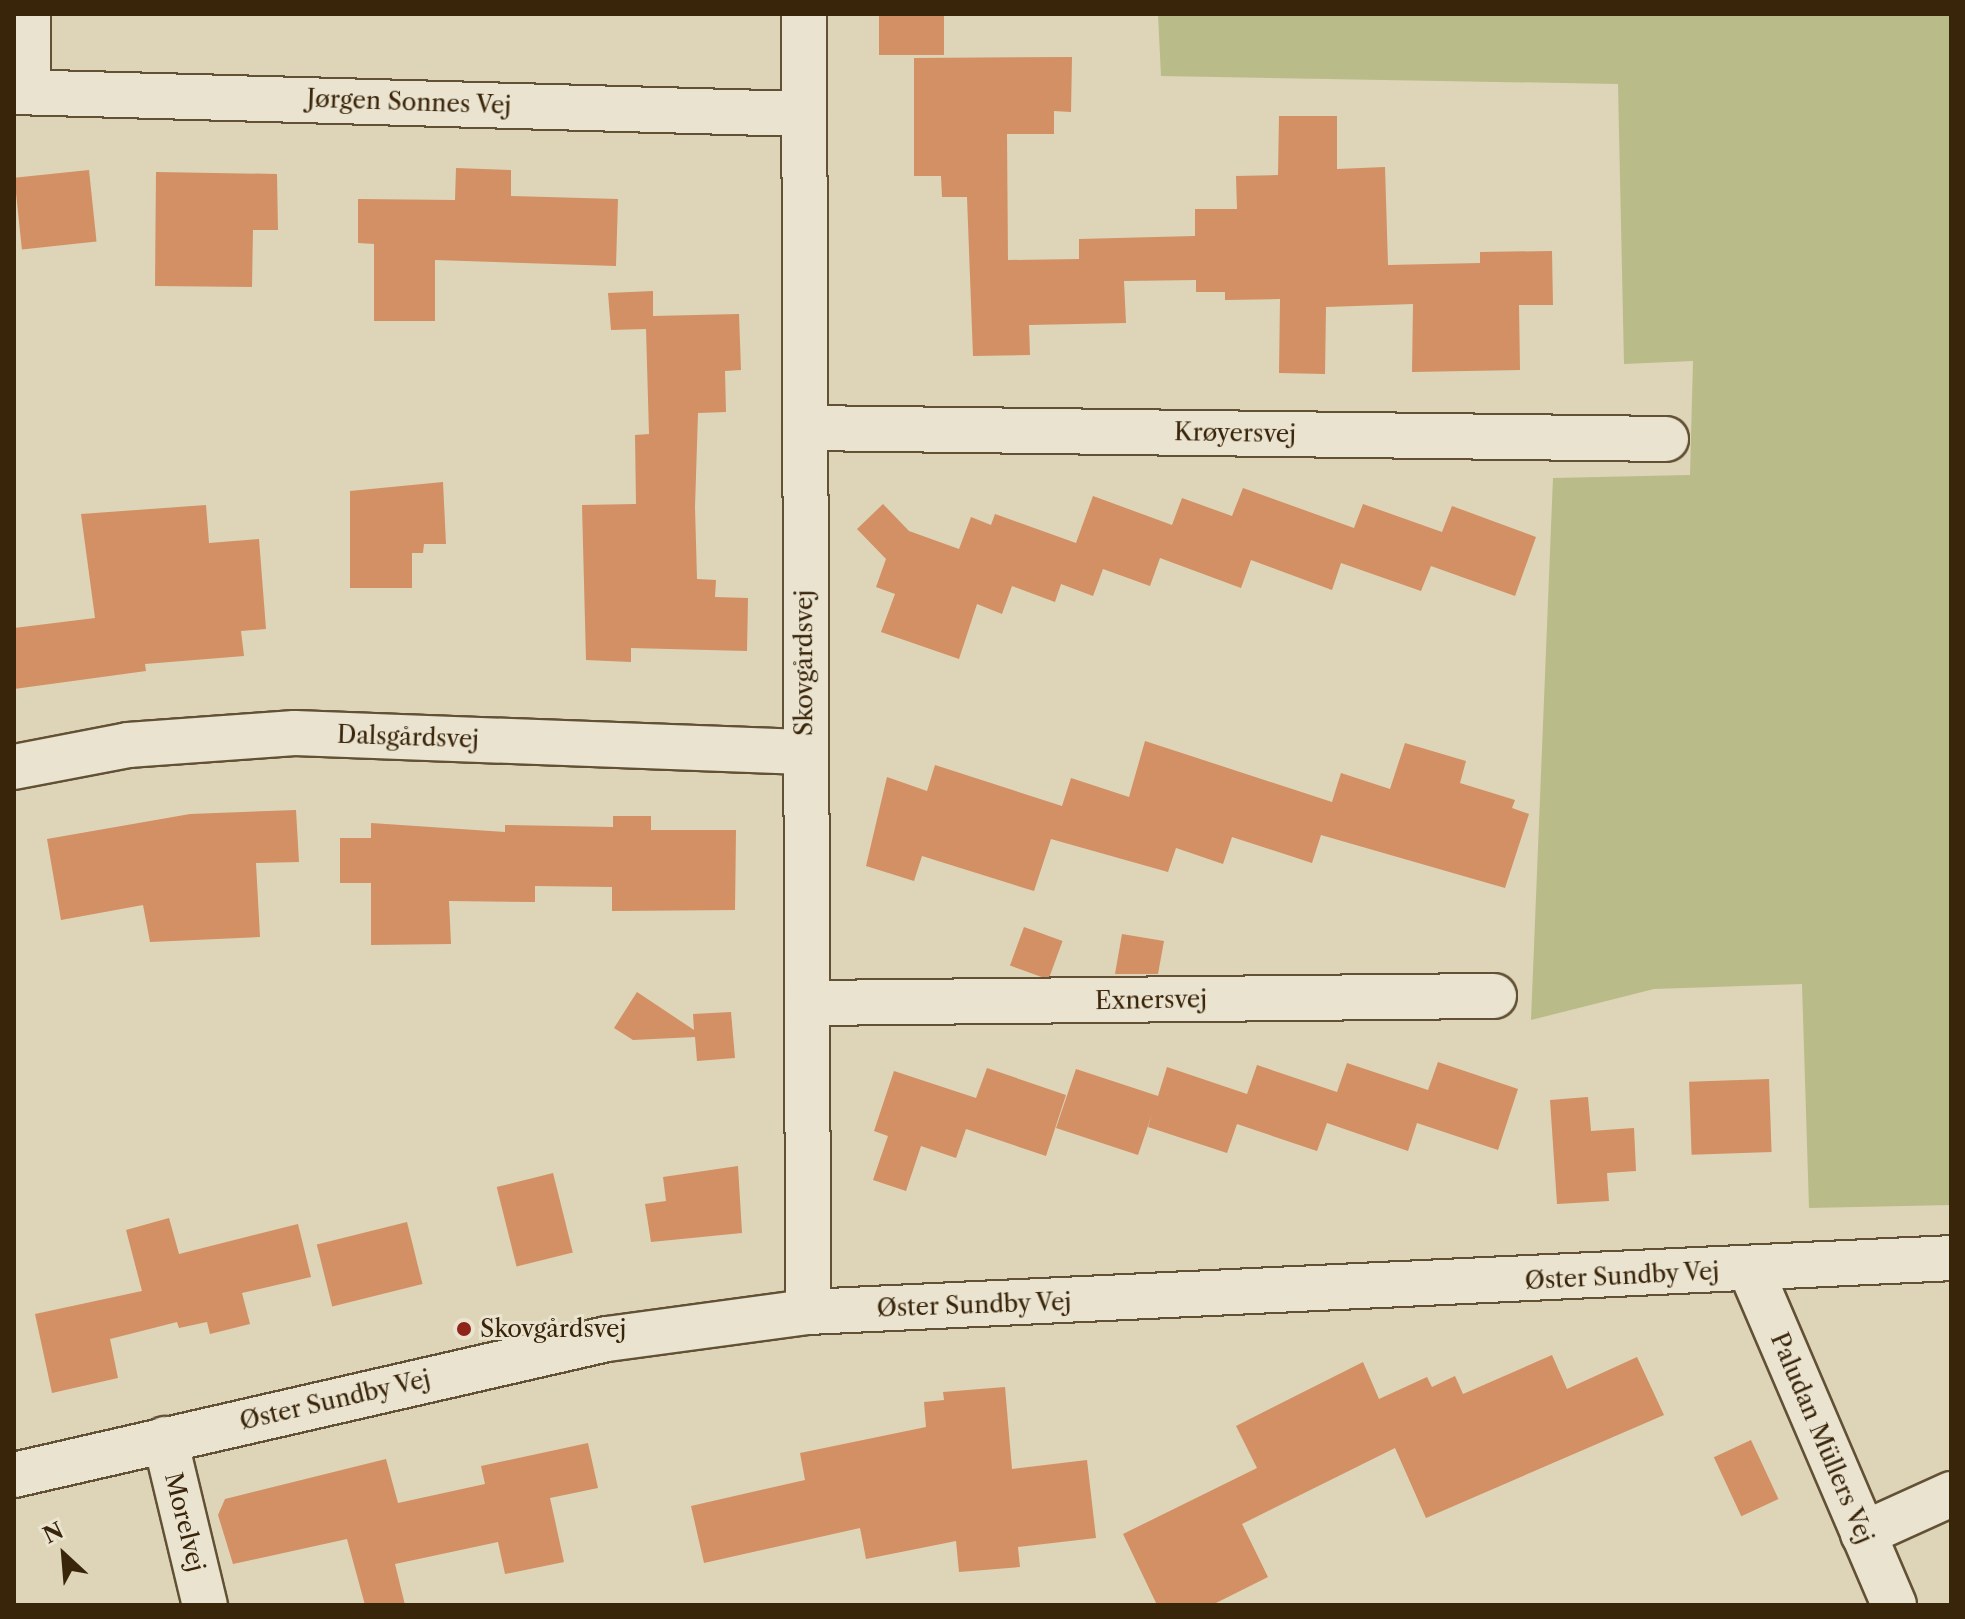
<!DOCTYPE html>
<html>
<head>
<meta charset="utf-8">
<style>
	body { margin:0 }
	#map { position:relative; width:1965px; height:1619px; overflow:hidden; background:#ded4b7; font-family:"Libre Caslon Text",serif }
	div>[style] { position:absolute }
	.green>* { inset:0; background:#b9bb89 }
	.building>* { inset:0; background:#d29064; transform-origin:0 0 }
	.roads { filter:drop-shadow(2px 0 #625134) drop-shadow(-2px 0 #625134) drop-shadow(0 2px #625134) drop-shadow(0 -2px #625134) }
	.minor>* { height:44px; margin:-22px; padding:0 22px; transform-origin:22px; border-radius:22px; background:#eae3d0 }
	.tertiary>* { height:44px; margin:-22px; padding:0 22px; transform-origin:22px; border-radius:22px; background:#eae3d0 }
	.dots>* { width:22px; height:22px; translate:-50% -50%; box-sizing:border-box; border:4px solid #eae3d0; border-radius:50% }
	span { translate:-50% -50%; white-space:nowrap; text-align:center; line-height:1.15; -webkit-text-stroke:6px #eae3d0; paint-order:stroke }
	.street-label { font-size:24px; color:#392509 }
	.poi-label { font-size:24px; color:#392509 }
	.left { translate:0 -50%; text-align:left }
	.frame { position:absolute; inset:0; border:16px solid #392509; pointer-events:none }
	.north { position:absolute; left:24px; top:1515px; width:80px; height:80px; -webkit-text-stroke:6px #eae3d0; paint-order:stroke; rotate:334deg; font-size:22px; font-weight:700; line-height:32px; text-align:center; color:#392509 }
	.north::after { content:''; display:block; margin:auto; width:28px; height:36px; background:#392509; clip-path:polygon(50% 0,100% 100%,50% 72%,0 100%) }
</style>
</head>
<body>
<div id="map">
	<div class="green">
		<i style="clip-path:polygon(1158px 14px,1951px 14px,1951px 1205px,1809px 1208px,1802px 984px,1654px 989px,1531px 1020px,1553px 478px,1690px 475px,1693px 361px,1624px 364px,1618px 84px,1161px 76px)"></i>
	</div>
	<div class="building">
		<i style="left:879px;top:14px;width:65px;height:41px"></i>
		<i style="clip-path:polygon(1072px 57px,1071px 112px,1054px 111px,1054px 134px,1007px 134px,1008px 260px,1079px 259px,1079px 239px,1195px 236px,1195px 209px,1237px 209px,1236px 176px,1278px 175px,1279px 116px,1337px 116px,1337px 169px,1385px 167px,1388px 265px,1480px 263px,1480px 252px,1552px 251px,1553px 305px,1519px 305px,1520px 370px,1412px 372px,1413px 304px,1326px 307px,1325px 374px,1279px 373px,1280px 299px,1225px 300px,1225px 292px,1196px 292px,1196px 280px,1124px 281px,1126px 323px,1029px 325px,1030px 355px,973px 356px,967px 197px,942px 197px,941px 176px,914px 176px,914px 58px)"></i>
		<i style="clip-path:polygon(456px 168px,511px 170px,511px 196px,618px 199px,616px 266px,435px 260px,435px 321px,374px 321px,374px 244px,358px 243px,358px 199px,455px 200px)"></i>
		<i style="left:89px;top:170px;width:72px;height:75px;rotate:84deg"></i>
		<i style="clip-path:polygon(156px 172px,277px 174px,278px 230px,253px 230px,252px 287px,155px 286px)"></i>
		<i style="clip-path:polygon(653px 291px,653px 316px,739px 314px,741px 370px,725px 371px,726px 412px,698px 413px,695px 507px,697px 579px,716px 580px,715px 597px,748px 598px,747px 651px,631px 648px,631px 662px,586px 660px,582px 505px,636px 504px,635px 435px,649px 434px,646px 329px,611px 330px,608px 293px)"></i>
		<i style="clip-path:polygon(443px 482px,446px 544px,424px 544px,423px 553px,412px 553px,412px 588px,350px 588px,350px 491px)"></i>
		<i style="clip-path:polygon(1243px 488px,1354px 528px,1363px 504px,1442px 532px,1452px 506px,1536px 537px,1515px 596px,1431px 566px,1421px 591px,1341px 563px,1332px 590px,1251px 560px,1241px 588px,1160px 558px,1150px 586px,1103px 569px,1093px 596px,1061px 584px,1055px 602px,1012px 586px,1002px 614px,977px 604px,959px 659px,881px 632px,895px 594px,876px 587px,886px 559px,857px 529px,883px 504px,909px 531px,959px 549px,971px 517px,991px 525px,995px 514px,1076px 543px,1093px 496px,1172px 525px,1182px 498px,1232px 516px)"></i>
		<i style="clip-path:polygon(206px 505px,209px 543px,259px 539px,266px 629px,241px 631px,244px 656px,145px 664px,146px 671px,14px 689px,14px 628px,95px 618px,81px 514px)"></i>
		<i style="clip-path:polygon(1145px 741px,1332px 802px,1341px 773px,1390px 789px,1405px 743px,1466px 761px,1460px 783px,1515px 800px,1512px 808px,1529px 814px,1505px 888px,1321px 835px,1312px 863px,1232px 837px,1223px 864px,1176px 848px,1168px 872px,1051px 839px,1034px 891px,922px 856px,914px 881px,866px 866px,887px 777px,927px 791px,935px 765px,1062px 806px,1071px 778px,1129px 797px)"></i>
		<i style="clip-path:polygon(296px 810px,299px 862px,256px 863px,260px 937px,150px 942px,143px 905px,61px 920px,47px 839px,190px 814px)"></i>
		<i style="clip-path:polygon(613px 816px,651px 816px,651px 830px,736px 830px,735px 910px,612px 911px,612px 887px,535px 886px,535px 902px,449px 901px,451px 944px,371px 945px,371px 883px,340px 883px,340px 838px,371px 838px,371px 823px,505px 832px,505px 825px,613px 827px)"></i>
		<i style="left:1024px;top:927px;width:41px;height:41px;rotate:20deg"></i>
		<i style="clip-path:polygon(1122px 934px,1164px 941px,1158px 974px,1115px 974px)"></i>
		<i style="clip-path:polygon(637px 992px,694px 1030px,693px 1014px,731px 1012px,735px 1058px,697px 1061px,695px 1037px,633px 1040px,614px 1028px)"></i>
		<i style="clip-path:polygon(1438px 1062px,1518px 1089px,1498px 1150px,1417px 1123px,1408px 1151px,1327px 1123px,1317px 1151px,1237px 1124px,1227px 1153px,1148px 1127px,1152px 1114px,1138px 1155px,1056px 1128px,1076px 1069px,1158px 1096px,1167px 1067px,1247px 1094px,1257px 1065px,1337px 1092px,1347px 1063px,1428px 1090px)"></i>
		<i style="clip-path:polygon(987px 1068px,1066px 1095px,1046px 1156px,966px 1129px,956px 1158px,921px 1146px,906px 1191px,873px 1180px,888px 1136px,874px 1131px,894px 1071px,976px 1098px)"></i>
		<i style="left:1769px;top:1079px;width:73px;height:80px;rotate:88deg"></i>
		<i style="clip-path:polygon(1588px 1097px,1591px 1131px,1634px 1128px,1636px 1171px,1607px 1173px,1609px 1201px,1557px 1204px,1550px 1100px)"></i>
		<i style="clip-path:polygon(738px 1166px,742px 1233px,651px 1242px,645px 1204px,666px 1201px,663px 1177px)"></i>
		<i style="left:553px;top:1173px;width:82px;height:58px;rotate:76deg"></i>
		<i style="clip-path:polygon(169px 1218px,179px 1254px,298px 1224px,311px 1277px,242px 1293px,250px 1324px,210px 1334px,207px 1322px,179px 1328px,177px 1322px,110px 1339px,118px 1378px,52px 1393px,35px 1314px,142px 1291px,126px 1230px)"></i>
		<i style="left:407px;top:1222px;width:64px;height:93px;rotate:76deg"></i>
		<i style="clip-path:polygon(1552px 1355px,1567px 1389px,1637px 1357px,1664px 1415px,1426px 1518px,1395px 1448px,1242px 1524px,1268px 1577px,1212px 1605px,1157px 1605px,1123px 1534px,1257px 1468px,1236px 1426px,1363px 1362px,1379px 1399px,1427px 1377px,1432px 1387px,1455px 1376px,1463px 1394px)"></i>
		<i style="clip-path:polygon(1005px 1387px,1012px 1469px,1087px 1460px,1096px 1538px,1018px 1547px,1020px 1567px,959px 1572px,956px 1541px,866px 1559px,860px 1528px,704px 1563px,691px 1506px,805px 1480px,800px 1453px,926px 1427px,924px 1402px,944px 1400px,943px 1392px)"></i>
		<i style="left:1751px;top:1440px;width:65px;height:41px;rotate:65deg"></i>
		<i style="clip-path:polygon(588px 1443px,598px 1488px,550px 1498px,564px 1562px,505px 1574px,498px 1542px,395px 1564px,405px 1605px,365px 1605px,347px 1539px,233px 1564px,218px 1515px,225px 1499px,386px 1459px,398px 1503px,485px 1484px,481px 1466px)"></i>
	</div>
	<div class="roads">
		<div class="minor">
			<i style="left:28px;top:14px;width:76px;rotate:90deg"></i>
			<i style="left:804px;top:14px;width:1298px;rotate:89.82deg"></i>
			<i style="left:14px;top:92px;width:790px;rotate:1.6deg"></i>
			<i style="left:805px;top:428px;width:861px;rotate:0.73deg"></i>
			<i style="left:14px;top:767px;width:116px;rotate:-10.9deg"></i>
			<i style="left:128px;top:745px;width:167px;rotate:-4.1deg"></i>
			<i style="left:295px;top:733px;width:509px;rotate:2.14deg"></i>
			<i style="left:809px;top:1003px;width:685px;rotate:-0.59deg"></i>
			<i style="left:1751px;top:1271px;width:363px;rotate:66.8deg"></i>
			<i style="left:165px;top:1439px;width:171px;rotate:76.5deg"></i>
			<i style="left:1863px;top:1534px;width:97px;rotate:-24.4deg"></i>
		</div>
		<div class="tertiary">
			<i style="left:14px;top:1475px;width:608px;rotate:-12.92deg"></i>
			<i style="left:607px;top:1339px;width:203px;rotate:-7.7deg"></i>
			<i style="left:808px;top:1312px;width:1144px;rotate:-2.7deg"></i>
		</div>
	</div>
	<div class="dots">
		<i style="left:464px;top:1329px;background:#8f2418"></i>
	</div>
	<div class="street-label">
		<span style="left:409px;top:102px;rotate:2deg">Jørgen Sonnes Vej</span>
		<span style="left:1235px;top:433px;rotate:1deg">Krøyersvej</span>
		<span style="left:804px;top:663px;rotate:-90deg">Skovgårdsvej</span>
		<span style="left:408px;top:737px;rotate:2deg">Dalsgårdsvej</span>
		<span style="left:1151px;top:1000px;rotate:-1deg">Exnersvej</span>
		<span style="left:1622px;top:1276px;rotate:-3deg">Øster Sundby Vej</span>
		<span style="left:974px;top:1305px;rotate:-2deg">Øster Sundby Vej</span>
		<span style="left:335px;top:1400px;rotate:-13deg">Øster Sundby Vej</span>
		<span style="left:1822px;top:1438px;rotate:67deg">Paludan Müllers Vej</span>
		<span style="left:185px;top:1522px;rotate:76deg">Morelvej</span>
	</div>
	<div class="poi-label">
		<span class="left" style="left:480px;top:1329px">Skovgårdsvej</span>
	</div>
	<div class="frame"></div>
	<div class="north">N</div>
</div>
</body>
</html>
